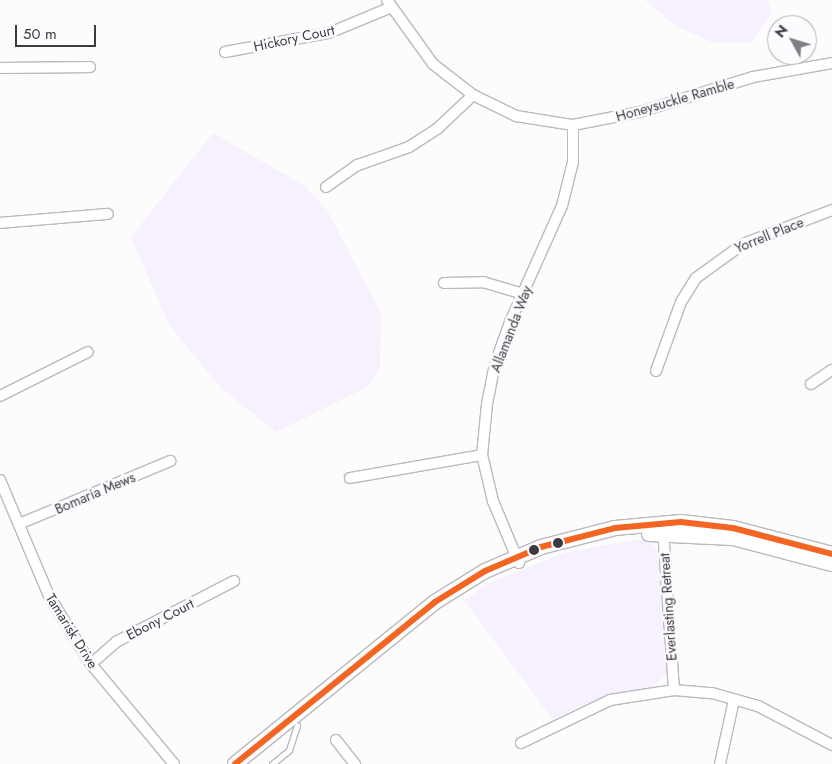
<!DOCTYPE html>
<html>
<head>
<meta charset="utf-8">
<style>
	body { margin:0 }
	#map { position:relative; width:832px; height:764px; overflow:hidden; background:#fcfcfd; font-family:Jost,sans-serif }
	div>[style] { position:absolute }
	.green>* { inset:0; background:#f7f0fe }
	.roads { filter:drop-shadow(1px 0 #bbb9bd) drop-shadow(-1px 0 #bbb9bd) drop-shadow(0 1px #bbb9bd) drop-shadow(0 -1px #bbb9bd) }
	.service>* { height:5px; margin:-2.5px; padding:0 2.5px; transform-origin:2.5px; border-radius:2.5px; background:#fff }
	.minor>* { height:10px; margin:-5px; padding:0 5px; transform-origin:5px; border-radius:5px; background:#fff }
	.tertiary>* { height:14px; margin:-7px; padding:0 7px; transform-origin:7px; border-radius:7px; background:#fff }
	.bus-1>* { height:6px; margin:-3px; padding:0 3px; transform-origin:3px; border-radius:3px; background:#f26522 }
	.dots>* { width:14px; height:14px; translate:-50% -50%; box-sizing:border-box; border:2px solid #fcfbfe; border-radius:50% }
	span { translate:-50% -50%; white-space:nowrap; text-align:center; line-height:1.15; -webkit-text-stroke:5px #fcfbfe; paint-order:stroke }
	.street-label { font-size:14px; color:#3d3a41 }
	.north { position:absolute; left:767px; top:15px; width:50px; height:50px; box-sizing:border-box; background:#fcfbfe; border:1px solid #b0aeb2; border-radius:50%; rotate:309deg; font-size:14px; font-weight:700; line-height:20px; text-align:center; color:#3d3a41 }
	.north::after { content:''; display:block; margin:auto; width:18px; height:22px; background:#807e83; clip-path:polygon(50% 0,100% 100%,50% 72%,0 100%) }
	.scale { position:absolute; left:15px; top:25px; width:81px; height:22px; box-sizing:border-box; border:2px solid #3d3a41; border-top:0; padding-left:6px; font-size:15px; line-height:18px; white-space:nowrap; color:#3d3a41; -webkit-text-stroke:4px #fcfbfe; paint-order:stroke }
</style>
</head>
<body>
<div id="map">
	<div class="green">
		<i style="clip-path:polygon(645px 0,768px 0,772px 13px,751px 42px,712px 42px,677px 27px)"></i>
		<i style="clip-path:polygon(213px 133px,305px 186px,327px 210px,381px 313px,380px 367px,368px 387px,276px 432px,221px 388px,169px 325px,131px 237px)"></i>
		<i style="clip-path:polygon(645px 538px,659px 551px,666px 676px,646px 690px,584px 704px,553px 720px,464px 600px,489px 583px,563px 553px)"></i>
	</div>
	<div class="roads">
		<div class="service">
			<i style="left:272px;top:764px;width:22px;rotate:-39deg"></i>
			<i style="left:289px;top:750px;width:26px;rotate:-72deg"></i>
		</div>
		<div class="minor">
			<i style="left:387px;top:0;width:79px;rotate:54.3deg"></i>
			<i style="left:433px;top:64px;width:51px;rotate:37.8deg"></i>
			<i style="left:473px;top:95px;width:48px;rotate:26deg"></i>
			<i style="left:516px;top:116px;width:58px;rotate:9deg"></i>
			<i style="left:573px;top:125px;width:68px;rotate:-11deg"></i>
			<i style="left:640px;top:112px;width:118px;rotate:-17.2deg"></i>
			<i style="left:753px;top:77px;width:80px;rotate:-10deg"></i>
			<i style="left:225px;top:52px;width:106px;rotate:-10.4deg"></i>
			<i style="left:329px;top:33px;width:65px;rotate:-22.6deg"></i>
			<i style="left:0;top:68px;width:90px;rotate:-0.6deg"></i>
			<i style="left:326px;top:187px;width:39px;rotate:-35deg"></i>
			<i style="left:358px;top:165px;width:54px;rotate:-19.4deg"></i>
			<i style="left:409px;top:147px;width:35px;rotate:-33deg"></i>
			<i style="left:438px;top:128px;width:48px;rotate:-43.3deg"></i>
			<i style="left:0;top:223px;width:108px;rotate:-4.8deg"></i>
			<i style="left:444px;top:283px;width:39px;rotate:-1deg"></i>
			<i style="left:483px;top:282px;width:42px;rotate:16.7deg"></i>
			<i style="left:656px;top:371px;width:73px;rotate:-70.1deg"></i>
			<i style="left:681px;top:302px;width:28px;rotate:-58deg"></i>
			<i style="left:696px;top:278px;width:58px;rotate:-35.9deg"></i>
			<i style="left:743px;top:244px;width:95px;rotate:-20.9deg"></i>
			<i style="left:811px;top:384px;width:25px;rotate:-34deg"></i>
			<i style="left:0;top:396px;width:98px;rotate:-26.6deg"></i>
			<i style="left:350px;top:478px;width:134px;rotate:-9.9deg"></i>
			<i style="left:0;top:480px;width:126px;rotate:67.1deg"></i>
			<i style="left:49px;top:596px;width:80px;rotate:58.3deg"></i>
			<i style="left:91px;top:664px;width:130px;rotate:50.3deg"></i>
			<i style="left:19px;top:524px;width:164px;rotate:-22.6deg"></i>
			<i style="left:663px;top:529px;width:161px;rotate:86.1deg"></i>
			<i style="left:519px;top:563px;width:67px;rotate:-112.8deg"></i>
			<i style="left:493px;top:501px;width:47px;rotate:-103.4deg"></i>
			<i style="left:482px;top:455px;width:51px;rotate:-84.4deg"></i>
			<i style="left:487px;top:404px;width:41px;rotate:-78.7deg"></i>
			<i style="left:495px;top:364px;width:45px;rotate:-70.3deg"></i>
			<i style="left:510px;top:322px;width:127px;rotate:-65.9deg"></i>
			<i style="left:562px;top:206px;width:45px;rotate:-76deg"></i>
			<i style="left:573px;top:162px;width:37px;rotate:-90deg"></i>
			<i style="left:91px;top:664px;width:33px;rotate:-41deg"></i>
			<i style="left:116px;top:642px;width:133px;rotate:-27.3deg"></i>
			<i style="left:336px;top:740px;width:31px;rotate:52deg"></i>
			<i style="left:521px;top:743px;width:99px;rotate:-25.8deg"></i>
			<i style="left:610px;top:700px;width:65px;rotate:-8.9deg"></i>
			<i style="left:674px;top:690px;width:38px;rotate:5deg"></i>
			<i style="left:712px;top:693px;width:48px;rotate:15.8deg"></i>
			<i style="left:758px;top:706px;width:84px;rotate:27.8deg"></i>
			<i style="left:720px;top:764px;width:66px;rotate:-77.7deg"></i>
		</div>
		<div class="tertiary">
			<i style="left:649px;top:534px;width:84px;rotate:2.7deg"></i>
			<i style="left:733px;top:538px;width:102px;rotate:14.7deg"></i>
			<i style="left:235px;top:764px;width:257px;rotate:-39deg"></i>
			<i style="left:435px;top:602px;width:59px;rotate:-31.8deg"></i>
			<i style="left:485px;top:571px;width:61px;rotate:-23.2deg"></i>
			<i style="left:541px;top:547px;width:76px;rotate:-14.4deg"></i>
			<i style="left:615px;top:528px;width:66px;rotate:-5.2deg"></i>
			<i style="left:681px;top:522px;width:52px;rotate:6.6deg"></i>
			<i style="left:733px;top:528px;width:102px;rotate:14.7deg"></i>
		</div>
	</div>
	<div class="bus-1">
		<i style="left:235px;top:764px;width:257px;rotate:-39deg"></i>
		<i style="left:435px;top:602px;width:59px;rotate:-31.8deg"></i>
		<i style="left:485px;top:571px;width:61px;rotate:-23.2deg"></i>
		<i style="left:541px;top:547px;width:76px;rotate:-14.4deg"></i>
		<i style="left:615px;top:528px;width:66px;rotate:-5.2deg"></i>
		<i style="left:681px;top:522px;width:52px;rotate:6.6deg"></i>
		<i style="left:733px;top:528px;width:102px;rotate:14.7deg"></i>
	</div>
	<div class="dots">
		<i style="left:558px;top:543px;background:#3d3a41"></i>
		<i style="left:534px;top:550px;background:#3d3a41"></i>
	</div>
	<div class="street-label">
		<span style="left:294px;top:38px;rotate:-12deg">Hickory Court</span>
		<span style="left:675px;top:100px;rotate:-16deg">Honeysuckle Ramble</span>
		<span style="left:769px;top:235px;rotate:-22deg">Yorrell Place</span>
		<span style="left:511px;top:329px;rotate:-69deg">Allamanda Way</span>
		<span style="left:95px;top:493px;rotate:-23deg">Bomaria Mews</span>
		<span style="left:668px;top:607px;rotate:-94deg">Everlasting Retreat</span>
		<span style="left:160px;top:619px;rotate:-27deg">Ebony Court</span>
		<span style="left:72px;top:631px;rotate:58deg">Tamarisk Drive</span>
	</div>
	<div class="north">N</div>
	<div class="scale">50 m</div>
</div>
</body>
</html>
